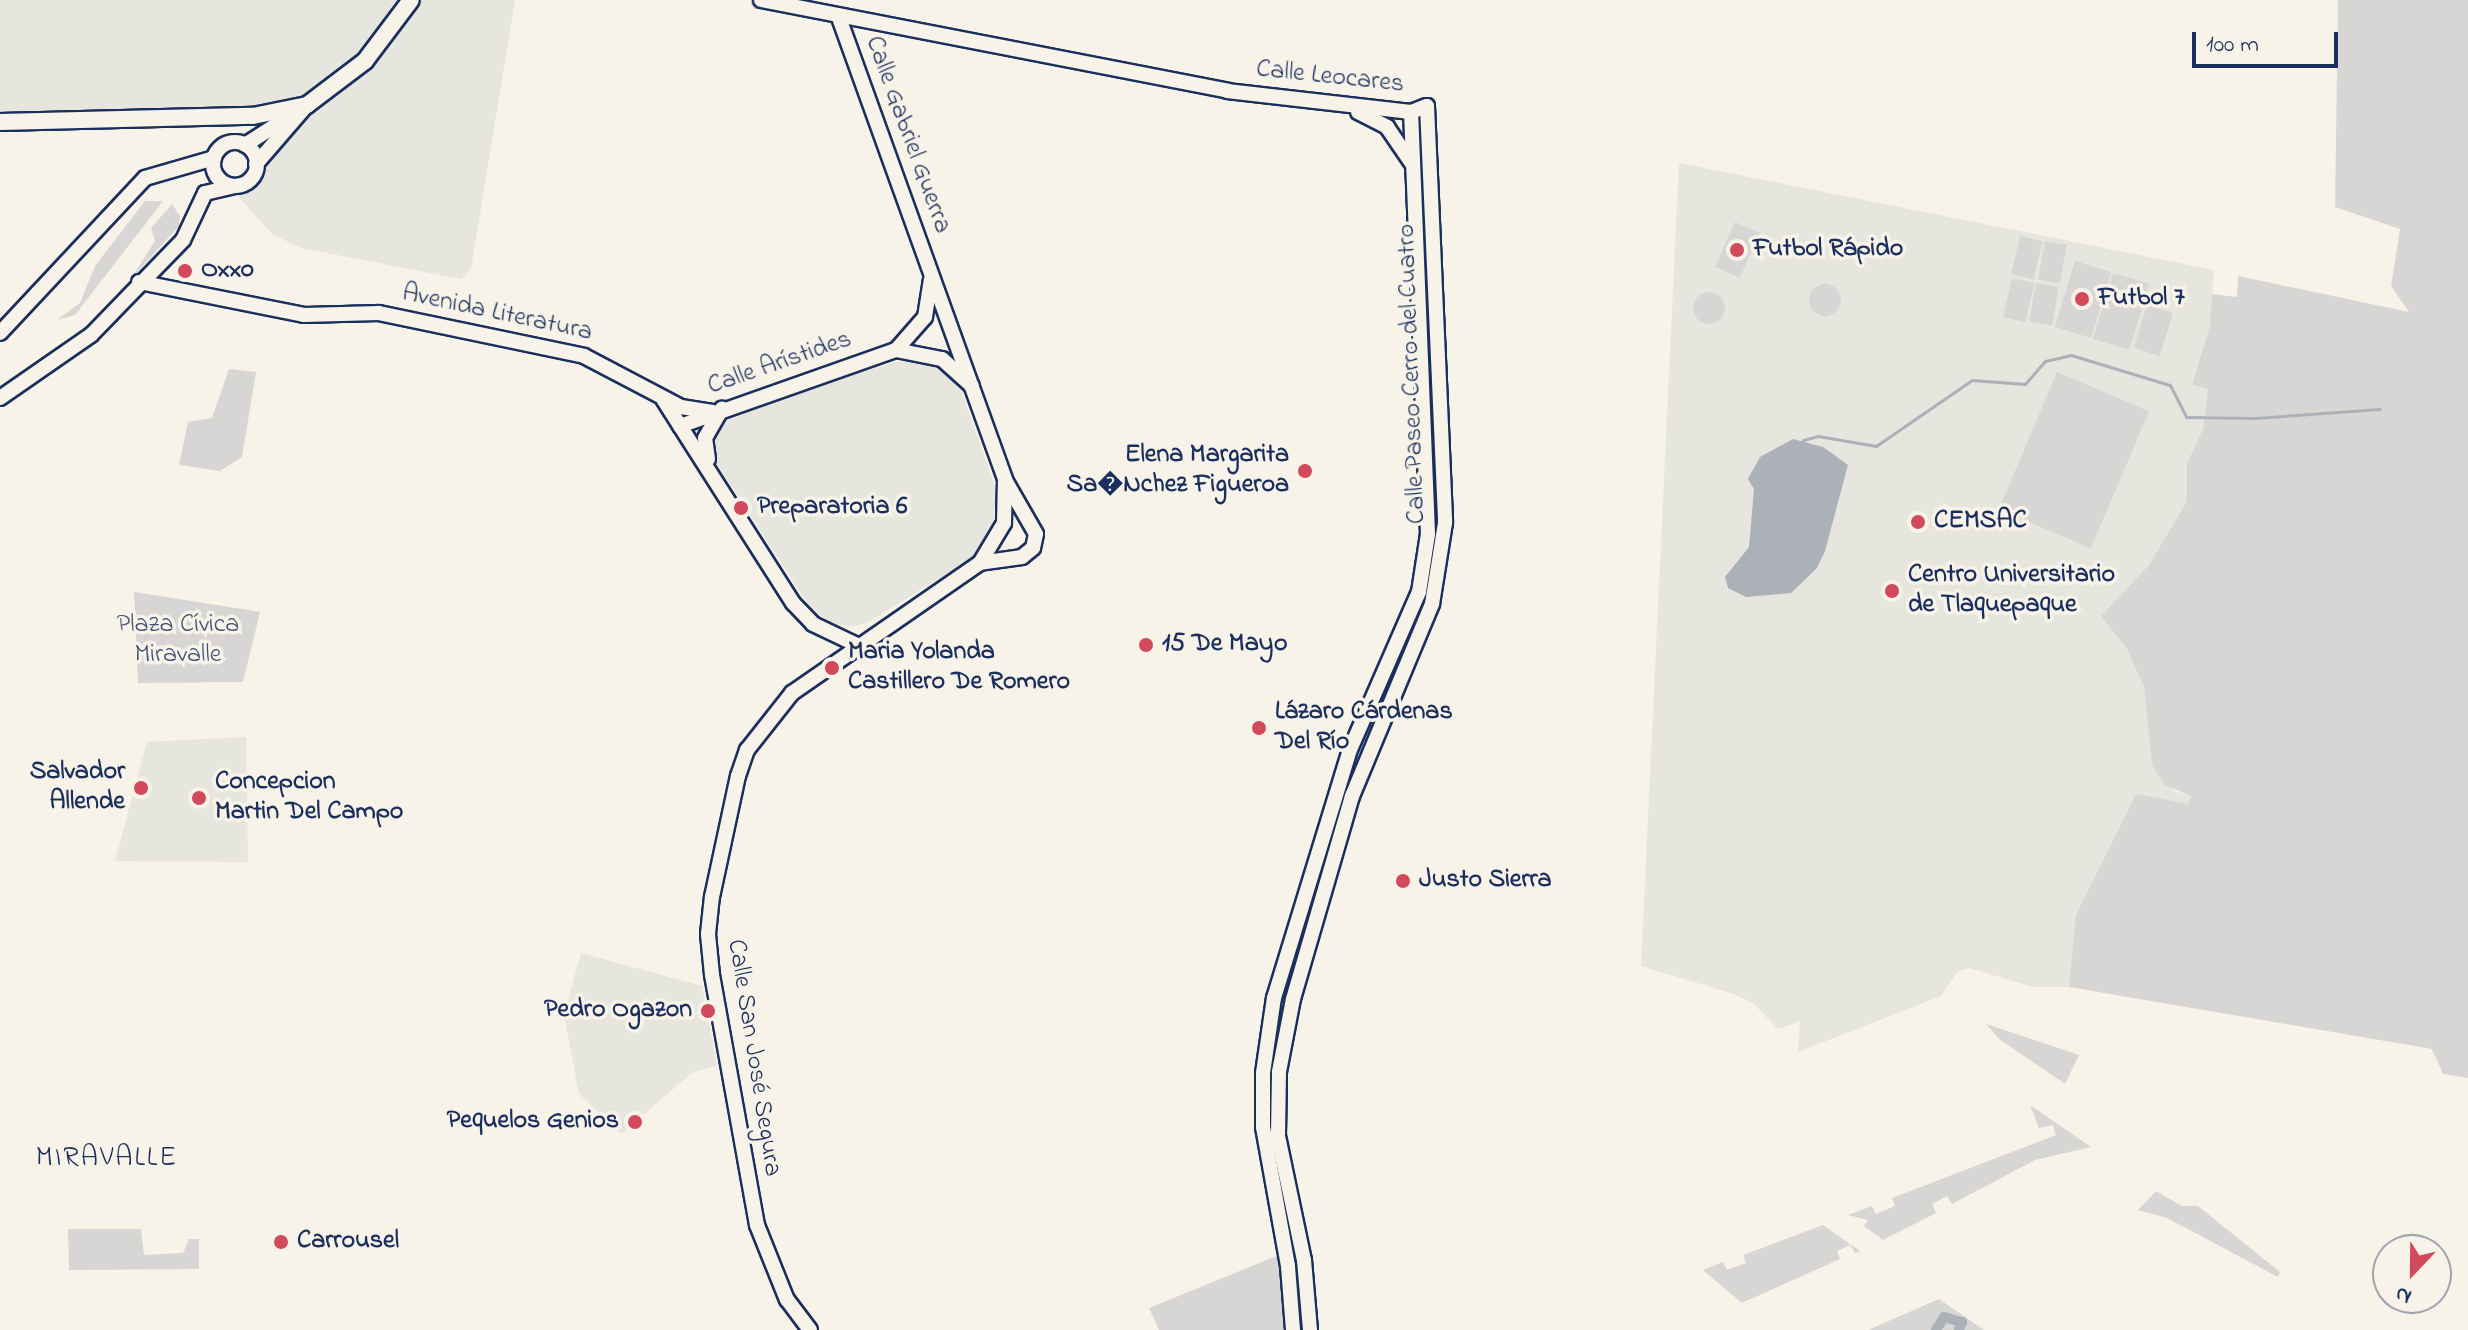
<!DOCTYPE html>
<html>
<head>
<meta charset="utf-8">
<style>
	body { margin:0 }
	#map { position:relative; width:2468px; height:1330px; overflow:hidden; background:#f7f3e8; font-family:"Indie Flower",sans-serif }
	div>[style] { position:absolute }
	.built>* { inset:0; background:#e6e5de }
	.green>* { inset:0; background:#d7d6d4; transform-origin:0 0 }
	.round { border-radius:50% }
	.water>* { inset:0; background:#acb0b9 }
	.stream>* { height:3px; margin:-1.5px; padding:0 1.5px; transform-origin:1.5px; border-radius:1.5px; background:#acb0b9 }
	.canal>* { height:10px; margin:-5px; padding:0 5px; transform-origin:5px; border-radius:5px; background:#acb0b9 }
	.roads { filter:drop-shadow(2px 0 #1b2f5e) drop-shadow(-2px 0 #1b2f5e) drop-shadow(0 2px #1b2f5e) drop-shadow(0 -2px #1b2f5e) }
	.secondary>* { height:14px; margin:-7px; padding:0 7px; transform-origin:7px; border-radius:7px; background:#f7f3e8 }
	.secondary>.ring { margin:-7px; padding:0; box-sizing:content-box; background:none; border:14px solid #f7f3e8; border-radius:50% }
	.primary>* { height:16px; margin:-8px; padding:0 8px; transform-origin:8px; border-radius:8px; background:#f7f3e8 }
	.dots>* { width:22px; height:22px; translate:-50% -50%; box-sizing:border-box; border:4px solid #f7f3e8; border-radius:50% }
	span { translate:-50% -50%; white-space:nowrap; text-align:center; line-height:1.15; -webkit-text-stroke:7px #f7f3e8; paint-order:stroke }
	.street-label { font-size:26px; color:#1b2f5e }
	.poi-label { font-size:26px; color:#1b2f5e; font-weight:700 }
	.left { translate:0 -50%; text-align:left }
	.right { translate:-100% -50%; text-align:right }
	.park-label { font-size:26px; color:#415076 }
	.neighbourhood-label { font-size:28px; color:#1b2f5e; letter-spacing:2px }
	.north { position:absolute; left:2372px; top:1234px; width:80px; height:80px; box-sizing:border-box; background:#f7f3e8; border:2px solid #9fa5b1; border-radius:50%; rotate:202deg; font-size:22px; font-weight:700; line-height:32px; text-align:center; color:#1b2f5e }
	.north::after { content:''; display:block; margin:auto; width:28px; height:36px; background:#d1495b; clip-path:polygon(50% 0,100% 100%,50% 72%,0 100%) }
	.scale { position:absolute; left:2192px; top:32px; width:146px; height:36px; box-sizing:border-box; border:4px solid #1b2f5e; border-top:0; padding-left:10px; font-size:24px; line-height:28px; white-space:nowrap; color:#1b2f5e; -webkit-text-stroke:6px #f7f3e8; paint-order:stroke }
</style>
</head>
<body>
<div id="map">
	<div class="built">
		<i style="clip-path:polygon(0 0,398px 0,363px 50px,336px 77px,300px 100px,263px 106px,0 113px)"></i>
		<i style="clip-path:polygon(415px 0,515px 0,471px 269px,461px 279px,301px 248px,272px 234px,236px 194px,328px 97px,350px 84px)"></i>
		<i style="clip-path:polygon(1679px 163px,2214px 270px,2210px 326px,2192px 385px,2208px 389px,2203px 429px,2187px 463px,2187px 501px,2149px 565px,2101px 616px,2127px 649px,2144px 687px,2152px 765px,2176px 792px,2191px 795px,2189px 804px,2079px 919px,2069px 987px,2033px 987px,1969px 968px,1958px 971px,1941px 996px,1798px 1052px,1800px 1021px,1778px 1029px,1754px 1004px,1734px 994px,1641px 966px)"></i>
		<i style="clip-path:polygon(912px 357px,947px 371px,959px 385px,997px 492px,991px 533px,973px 557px,869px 622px,851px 627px,831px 623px,809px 606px,712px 456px,712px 435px,725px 419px,749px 407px)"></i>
		<i style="clip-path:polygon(246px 737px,248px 862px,115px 861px,147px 742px)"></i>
		<i style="clip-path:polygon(581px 953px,702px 986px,717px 1066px,693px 1072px,621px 1134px,579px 1094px,564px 1015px)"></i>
	</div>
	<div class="green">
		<i style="clip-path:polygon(2338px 0,2468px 0,2468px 1078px,2443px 1074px,2432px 1049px,2069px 987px,2076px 915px,2136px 794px,2188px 804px,2191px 796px,2165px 785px,2152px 765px,2144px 687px,2127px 649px,2101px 616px,2149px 565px,2187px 501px,2187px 463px,2203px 429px,2208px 389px,2192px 385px,2210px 326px,2212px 294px,2237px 297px,2238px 276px,2409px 312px,2391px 286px,2400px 229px,2335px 207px)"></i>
		<i style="clip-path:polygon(145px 201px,163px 201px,75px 315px,57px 320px,80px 303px,95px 266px)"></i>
		<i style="clip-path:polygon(172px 204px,180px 216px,179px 226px,131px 279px,155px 241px,151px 228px)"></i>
		<i style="left:1735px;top:222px;width:27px;height:49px;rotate:24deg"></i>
		<i style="left:2020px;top:236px;width:23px;height:39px;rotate:13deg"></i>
		<i style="left:2045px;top:241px;width:22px;height:39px;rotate:10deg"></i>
		<i style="left:2075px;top:261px;width:38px;height:69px;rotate:17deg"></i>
		<i style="left:2113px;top:273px;width:38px;height:69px;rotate:17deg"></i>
		<i style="left:2012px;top:278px;width:23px;height:40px;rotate:13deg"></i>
		<i style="left:2036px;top:283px;width:23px;height:39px;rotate:10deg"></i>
		<i class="round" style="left:1809px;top:284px;width:32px;height:32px"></i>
		<i class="round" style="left:1693px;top:292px;width:32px;height:32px"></i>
		<i style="left:2147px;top:305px;width:27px;height:45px;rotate:17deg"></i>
		<i style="clip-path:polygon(229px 369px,256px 372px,242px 457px,220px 471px,179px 465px,188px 422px,212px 418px)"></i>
		<i style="left:2057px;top:372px;width:100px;height:149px;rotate:23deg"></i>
		<i style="clip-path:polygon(134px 592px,260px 612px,243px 682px,138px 683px)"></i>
		<i style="clip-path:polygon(1986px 1024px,2079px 1055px,2065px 1084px,1999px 1039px)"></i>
		<i style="clip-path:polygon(2030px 1105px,2091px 1147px,2035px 1160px,1952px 1204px,1947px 1196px,1932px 1204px,1936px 1213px,1883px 1240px,1864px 1226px,1868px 1220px,1848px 1215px,1872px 1206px,1876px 1214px,1895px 1206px,1892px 1198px,2056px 1135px,2053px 1125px,2039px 1128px)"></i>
		<i style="clip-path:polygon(2156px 1191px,2182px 1206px,2198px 1206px,2280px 1272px,2278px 1277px,2167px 1218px,2138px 1210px)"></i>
		<i style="clip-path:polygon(1823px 1225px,1860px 1251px,1855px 1253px,1850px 1245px,1837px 1251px,1840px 1259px,1742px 1303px,1703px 1270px,1723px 1262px,1727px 1270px,1746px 1263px,1743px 1255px)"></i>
		<i style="clip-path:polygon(68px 1229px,141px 1229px,144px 1255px,183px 1253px,189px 1239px,199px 1239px,199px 1269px,69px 1270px)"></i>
		<i style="clip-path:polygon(1279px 1255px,1285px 1330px,1159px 1330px,1149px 1308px)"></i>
		<i style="clip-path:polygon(1939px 1299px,1984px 1330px,1868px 1330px)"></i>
	</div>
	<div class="water">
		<i style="clip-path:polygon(1793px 439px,1823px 447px,1848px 465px,1825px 551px,1817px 568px,1791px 593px,1746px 597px,1728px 588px,1725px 577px,1749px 547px,1754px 489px,1748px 479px,1760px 457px)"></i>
	</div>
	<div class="stream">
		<i style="left:1803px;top:440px;width:16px;rotate:-15deg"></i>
		<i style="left:1818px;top:436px;width:59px;rotate:9.8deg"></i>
		<i style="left:1876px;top:446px;width:116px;rotate:-34.5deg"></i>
		<i style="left:1972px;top:380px;width:53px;rotate:4.3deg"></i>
		<i style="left:2025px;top:384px;width:30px;rotate:-49deg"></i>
		<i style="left:2045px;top:361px;width:27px;rotate:-13deg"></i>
		<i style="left:2071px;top:355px;width:103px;rotate:16.9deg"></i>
		<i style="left:2170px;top:385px;width:36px;rotate:63deg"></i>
		<i style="left:2186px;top:417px;width:69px;rotate:0.8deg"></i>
		<i style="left:2255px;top:418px;width:125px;rotate:-4.1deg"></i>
	</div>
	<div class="canal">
		<i style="left:1936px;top:1330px;width:15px;rotate:-58deg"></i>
		<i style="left:1944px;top:1317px;width:19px;rotate:16deg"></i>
		<i style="left:1962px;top:1322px;width:9px;rotate:111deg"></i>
	</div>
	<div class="roads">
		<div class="secondary">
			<i style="left:761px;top:0;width:475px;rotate:11deg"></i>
			<i style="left:1227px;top:91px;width:185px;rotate:6.5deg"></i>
			<i style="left:1411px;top:112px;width:17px;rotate:-21deg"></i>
			<i style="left:1427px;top:106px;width:417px;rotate:87.5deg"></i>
			<i style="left:1445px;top:523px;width:82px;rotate:99.1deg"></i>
			<i style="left:1432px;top:604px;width:208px;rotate:112.6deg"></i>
			<i style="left:1352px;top:796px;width:211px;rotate:106.2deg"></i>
			<i style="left:1293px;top:999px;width:74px;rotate:100.9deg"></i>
			<i style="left:1279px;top:1072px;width:64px;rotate:90.9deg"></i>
			<i style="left:1278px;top:1136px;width:127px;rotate:78.2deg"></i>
			<i style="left:1304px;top:1260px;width:70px;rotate:85.1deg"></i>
			<i style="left:838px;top:15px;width:494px;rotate:70.2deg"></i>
			<i style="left:1005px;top:480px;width:62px;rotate:60.1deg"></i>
			<i style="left:1036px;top:534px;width:14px;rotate:102deg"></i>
			<i style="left:1033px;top:548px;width:14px;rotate:141deg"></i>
			<i style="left:1022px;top:557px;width:42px;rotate:171.9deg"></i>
			<i style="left:1358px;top:112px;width:33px;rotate:27deg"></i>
			<i style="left:1387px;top:127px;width:42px;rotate:55.6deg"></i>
			<i class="ring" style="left:213px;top:142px;width:30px;height:30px"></i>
			<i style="left:245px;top:145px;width:57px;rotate:-32.9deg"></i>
			<i style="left:256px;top:164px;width:78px;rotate:-49.2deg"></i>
			<i style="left:139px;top:282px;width:168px;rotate:11.3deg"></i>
			<i style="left:304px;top:315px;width:75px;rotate:-1.5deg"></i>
			<i style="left:379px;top:313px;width:209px;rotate:11.8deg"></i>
			<i style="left:584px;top:356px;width:110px;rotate:27.7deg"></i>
			<i style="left:681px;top:407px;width:32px;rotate:9deg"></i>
			<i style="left:0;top:333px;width:212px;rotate:-46.9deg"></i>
			<i style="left:145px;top:178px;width:72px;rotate:-16.2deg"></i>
			<i style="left:896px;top:350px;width:44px;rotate:-48.7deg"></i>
			<i style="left:925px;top:317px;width:38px;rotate:-81deg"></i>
			<i style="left:0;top:398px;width:111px;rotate:-34.7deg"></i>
			<i style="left:91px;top:335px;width:132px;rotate:-45.9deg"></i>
			<i style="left:183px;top:240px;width:52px;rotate:-64.9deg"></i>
			<i style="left:205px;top:193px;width:32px;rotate:-13deg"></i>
			<i style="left:663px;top:399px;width:242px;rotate:57.5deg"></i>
			<i style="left:793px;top:603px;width:29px;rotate:46deg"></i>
			<i style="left:813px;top:624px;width:47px;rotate:25.5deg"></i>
			<i style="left:680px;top:426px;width:229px;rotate:-19.4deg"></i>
			<i style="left:896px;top:350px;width:47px;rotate:11.1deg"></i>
			<i style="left:942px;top:359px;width:40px;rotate:42deg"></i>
			<i style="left:708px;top:459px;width:21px;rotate:-98deg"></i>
			<i style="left:705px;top:438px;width:34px;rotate:-60deg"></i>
			<i style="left:810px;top:1330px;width:38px;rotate:-127deg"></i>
			<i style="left:787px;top:1300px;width:81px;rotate:-111.8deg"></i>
			<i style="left:757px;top:1225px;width:254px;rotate:-100.2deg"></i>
			<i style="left:712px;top:975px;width:41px;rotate:-95.6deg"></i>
			<i style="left:708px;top:934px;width:37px;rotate:-84deg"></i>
			<i style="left:712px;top:897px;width:124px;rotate:-77.9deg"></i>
			<i style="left:738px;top:776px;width:28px;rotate:-71deg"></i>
			<i style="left:747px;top:750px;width:73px;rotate:-51.7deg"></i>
			<i style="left:792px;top:693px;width:229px;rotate:-34.7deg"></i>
			<i style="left:980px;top:563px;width:47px;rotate:-59deg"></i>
			<i style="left:1004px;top:523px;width:43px;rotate:-88.7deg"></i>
			<i style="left:1293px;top:1330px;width:64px;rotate:-94.5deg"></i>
			<i style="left:1288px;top:1266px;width:141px;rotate:-100.2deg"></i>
			<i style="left:1263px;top:1127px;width:54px;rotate:-90deg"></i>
			<i style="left:1263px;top:1073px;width:76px;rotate:-81.7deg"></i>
			<i style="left:1274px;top:998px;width:257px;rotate:-73deg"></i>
			<i style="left:1349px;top:752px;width:175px;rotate:-66.4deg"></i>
			<i style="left:1419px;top:592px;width:59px;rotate:-81.2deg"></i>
			<i style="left:1428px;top:534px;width:422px;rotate:-92.3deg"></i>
		</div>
		<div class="primary">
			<i style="left:0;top:122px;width:253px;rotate:-1.4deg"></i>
			<i style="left:253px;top:116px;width:55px;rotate:-11.5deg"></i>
			<i style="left:307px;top:105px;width:73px;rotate:-37.2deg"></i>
			<i style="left:365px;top:61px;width:76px;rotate:-53deg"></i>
		</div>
	</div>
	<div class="dots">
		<i style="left:1737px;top:250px;background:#d1495b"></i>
		<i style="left:185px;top:271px;background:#d1495b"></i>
		<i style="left:2082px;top:299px;background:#d1495b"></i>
		<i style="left:1305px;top:471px;background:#d1495b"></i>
		<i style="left:741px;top:508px;background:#d1495b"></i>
		<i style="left:1918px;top:522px;background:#d1495b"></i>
		<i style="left:1892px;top:591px;background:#d1495b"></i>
		<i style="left:1146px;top:645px;background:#d1495b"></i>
		<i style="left:832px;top:668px;background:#d1495b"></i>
		<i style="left:1259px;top:728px;background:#d1495b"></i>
		<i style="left:141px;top:788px;background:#d1495b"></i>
		<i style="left:199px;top:798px;background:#d1495b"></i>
		<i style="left:1403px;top:881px;background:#d1495b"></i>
		<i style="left:708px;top:1011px;background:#d1495b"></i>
		<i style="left:635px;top:1122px;background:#d1495b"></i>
		<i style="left:281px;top:1242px;background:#d1495b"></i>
	</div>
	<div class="street-label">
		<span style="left:1330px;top:78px;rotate:6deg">Calle Leocares</span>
		<span style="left:907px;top:135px;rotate:70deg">Calle Gabriel Guerra</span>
		<span style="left:497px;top:314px;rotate:12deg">Avenida Literatura</span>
		<span style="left:780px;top:364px;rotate:-19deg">Calle Arístides</span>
		<span style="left:1413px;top:374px;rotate:-92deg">Calle Paseo Cerro del Cuatro</span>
		<span style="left:753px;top:1058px;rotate:81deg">Calle San José Segura</span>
	</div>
	<div class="poi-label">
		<span class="left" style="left:1753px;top:250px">Futbol Rápido</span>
		<span class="left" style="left:201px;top:271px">Oxxo</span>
		<span class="left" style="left:2098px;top:299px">Futbol 7</span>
		<span class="right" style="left:1289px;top:471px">Elena Margarita<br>Sa�Nchez Figueroa</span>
		<span class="left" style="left:757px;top:508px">Preparatoria 6</span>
		<span class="left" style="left:1934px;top:522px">CEMSAC</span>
		<span class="left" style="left:1908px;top:591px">Centro Universitario<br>de Tlaquepaque</span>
		<span class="left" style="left:1162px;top:645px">15 De Mayo</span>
		<span class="left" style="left:848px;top:668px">Maria Yolanda<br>Castillero De Romero</span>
		<span class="left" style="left:1275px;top:728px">Lázaro Cárdenas<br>Del Río</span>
		<span class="right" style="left:125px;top:788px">Salvador<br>Allende</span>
		<span class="left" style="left:215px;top:798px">Concepcion<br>Martin Del Campo</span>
		<span class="left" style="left:1419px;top:881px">Justo Sierra</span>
		<span class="right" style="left:692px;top:1011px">Pedro Ogazon</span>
		<span class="right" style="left:619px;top:1122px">Pequelos Genios</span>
		<span class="left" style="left:297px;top:1242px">Carrousel</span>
	</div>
	<div class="park-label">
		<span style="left:178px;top:641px">Plaza Cívica<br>Miravalle</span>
	</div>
	<div class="neighbourhood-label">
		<span style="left:107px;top:1159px">MIRAVALLE</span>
	</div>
	<div class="north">N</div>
	<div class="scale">100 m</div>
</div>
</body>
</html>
